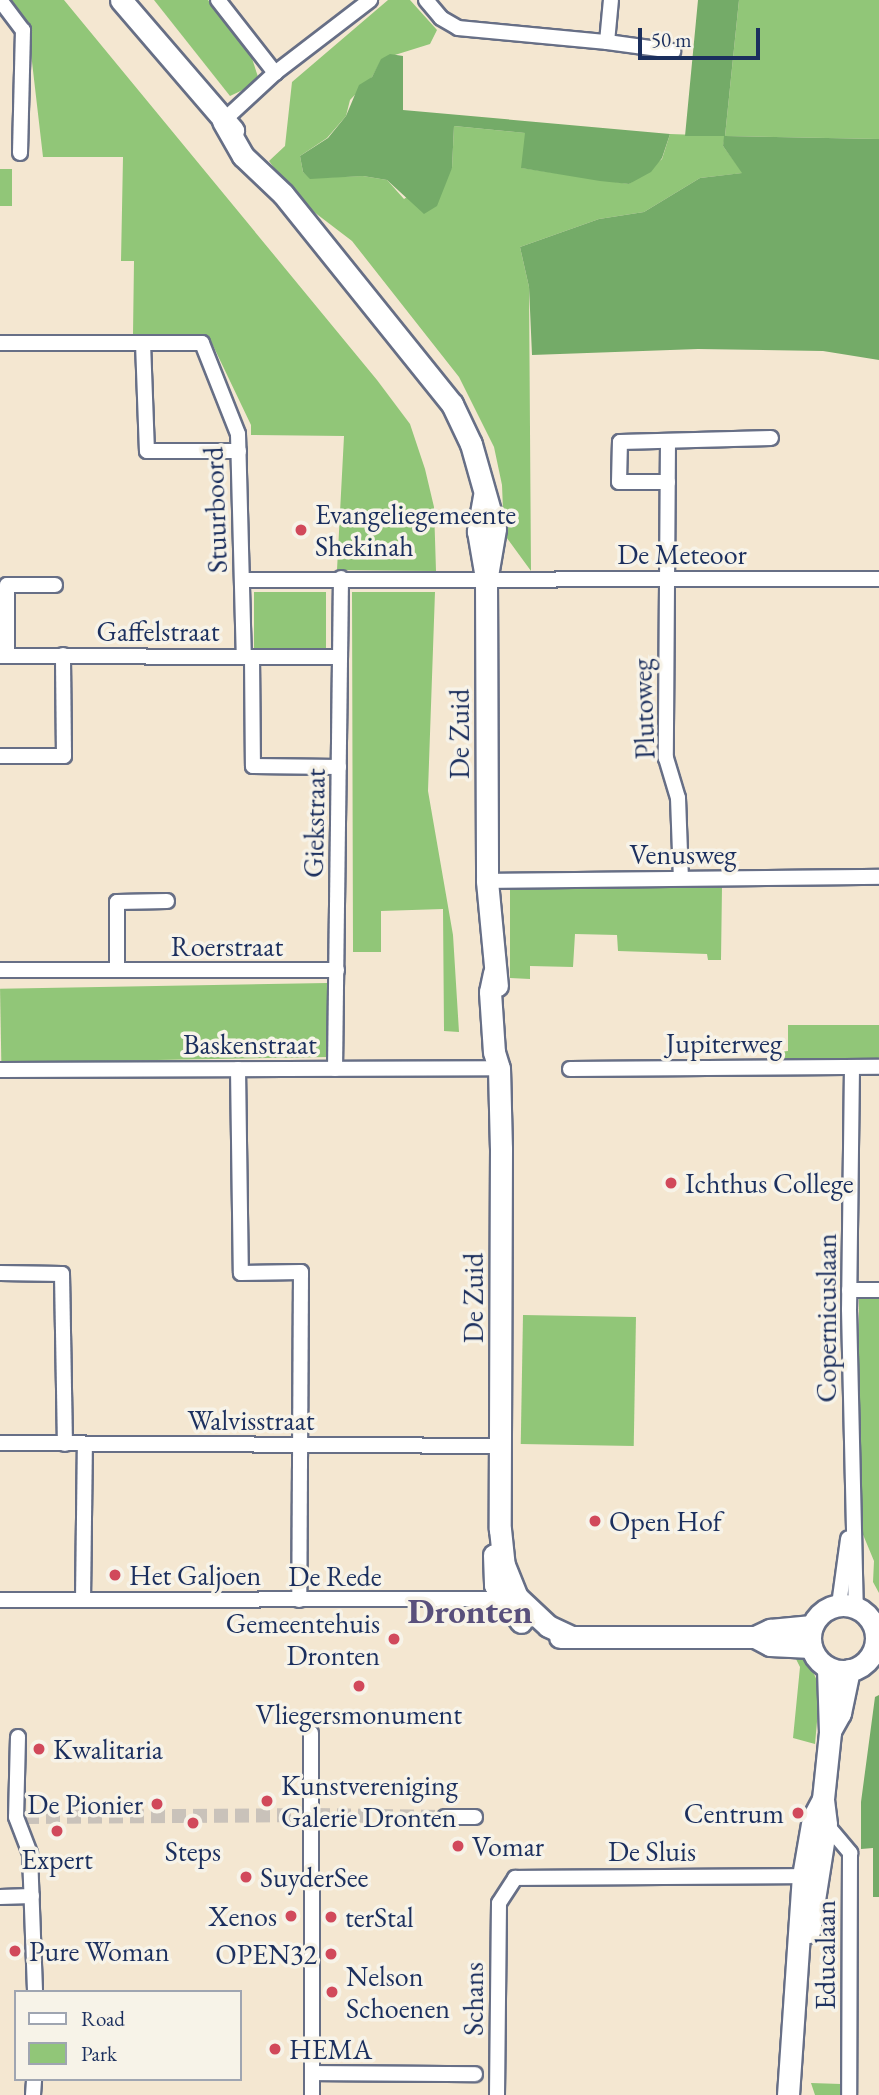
<!DOCTYPE html>
<html>
<head>
<meta charset="utf-8">
<style>
	body { margin:0 }
	#map { position:relative; width:879px; height:2095px; overflow:hidden; background:#f4e7d1; font-family:"EB Garamond",serif }
	div>[style] { position:absolute }
	.green>* { inset:0; background:#91c678; transform-origin:0 0 }
	.forest>* { inset:0; background:#74ab68 }
	.street-tunnel>* { height:14px; margin-top:-7px; transform-origin:0; background:repeating-linear-gradient(90deg,#c9c2ba 0 14px,transparent 0 21px) }
	.roads { filter:drop-shadow(2px 0 #676f86) drop-shadow(-2px 0 #676f86) drop-shadow(0 2px #676f86) drop-shadow(0 -2px #676f86) }
	.street>* { height:14px; margin:-7px; padding:0 7px; transform-origin:7px; border-radius:7px; background:#fff }
	.secondary>* { height:21px; margin:-10.5px; padding:0 10.5px; transform-origin:10.5px; border-radius:10.5px; background:#fff }
	.secondary>.ring { margin:-10.5px; padding:0; box-sizing:content-box; background:none; border:21px solid #fff; border-radius:50% }
	.dots>* { width:19px; height:19px; translate:-50% -50%; box-sizing:border-box; border:4px solid #f7f3e8; border-radius:50% }
	span { translate:-50% -50%; white-space:nowrap; text-align:center; line-height:1.15; -webkit-text-stroke:7px #f7f3e8; paint-order:stroke }
	.street-label { font-size:28px; color:#1b2f5e }
	.poi-label { font-size:28px; color:#1b2f5e }
	.left { translate:0 -50%; text-align:left }
	.right { translate:-100% -50%; text-align:right }
	.district-label { font-size:35px; color:#59507c; font-weight:700 }
	.legend { position:absolute; left:14px; top:1990px; width:228px; height:91px; box-sizing:border-box; background:#f7f3e8; border:2px solid #9fa5b1; margin:0; padding:9px 12px; list-style:none; font-size:21px; color:#1b2f5e }
	.legend li { display:flex; align-items:center; gap:14px; height:35px }
	.legend b { width:35px; border:2px solid #9fa5b1 }
	.scale { position:absolute; left:638px; top:28px; width:122px; height:32px; box-sizing:border-box; border:4px solid #1b2f5e; border-top:0; padding-left:9px; font-size:21px; line-height:24px; white-space:nowrap; color:#1b2f5e; -webkit-text-stroke:5px #f7f3e8; paint-order:stroke }
</style>
</head>
<body>
<div id="map">
	<div class="green">
		<i style="clip-path:polygon(4px 0,64px 0,377px 380px,410px 424px,425px 469px,434px 507px,436px 571px,337px 570px,344px 436px,251px 435px,251px 425px,208px 335px,133px 334px,134px 261px,121px 261px,123px 157px,43px 157px,29px 36px)"></i>
		<i style="clip-path:polygon(154px 0,208px 0,250px 52px,258px 77px,247px 88px,230px 96px)"></i>
		<i style="clip-path:polygon(388px 0,410px 0,437px 30px,430px 44px,382px 59px,372px 77px,350px 100px,346px 116px,327px 138px,300px 156px,303px 172px,310px 178px,363px 176px,387px 180px,404px 199px,452px 168px,454px 126px,526px 133px,522px 168px,629px 184px,662px 159px,670px 134px,725px 136px,739px 0,879px 0,879px 139px,725px 136px,723px 146px,743px 173px,700px 178px,644px 212px,599px 219px,520px 247px,529px 287px,531px 571px,504px 534px,502px 485px,494px 447px,459px 377px,352px 241px,297px 199px,269px 161px,285px 146px,292px 82px)"></i>
		<i style="left:0;top:169px;width:12px;height:37px"></i>
		<i style="left:254px;top:592px;width:72px;height:58px"></i>
		<i style="clip-path:polygon(352px 592px,435px 592px,428px 791px,453px 935px,459px 1032px,444px 1031px,443px 909px,381px 911px,381px 952px,353px 952px)"></i>
		<i style="clip-path:polygon(722px 887px,721px 960px,708px 960px,707px 954px,618px 951px,617px 935px,575px 934px,573px 967px,530px 966px,530px 979px,510px 978px,510px 889px)"></i>
		<i style="left:327px;top:983px;width:74px;height:327px;rotate:89deg"></i>
		<i style="clip-path:polygon(788px 1025px,879px 1025px,879px 1058px,778px 1059px,778px 1052px,788px 1051px)"></i>
		<i style="clip-path:polygon(859px 1299px,879px 1299px,879px 1593px,873px 1582px,874px 1561px,859px 1525px)"></i>
		<i style="left:523px;top:1315px;width:113px;height:129px;rotate:1deg"></i>
		<i style="clip-path:polygon(793px 1653px,809px 1662px,820px 1688px,815px 1744px,793px 1738px,800px 1667px)"></i>
		<i style="clip-path:polygon(811px 2083px,841px 2084px,841px 2095px,815px 2095px)"></i>
	</div>
	<div class="forest">
		<i style="clip-path:polygon(698px 0,739px 0,725px 136px,879px 139px,879px 360px,823px 351px,698px 349px,532px 355px,529px 287px,520px 247px,599px 219px,644px 212px,700px 178px,742px 173px,723px 146px,724px 136px,685px 136px)"></i>
		<i style="clip-path:polygon(390px 54px,403px 56px,403px 110px,670px 134px,662px 158px,651px 172px,629px 184px,600px 181px,521px 168px,525px 133px,454px 126px,452px 168px,437px 206px,424px 214px,387px 180px,363px 176px,310px 179px,303px 172px,300px 156px,328px 138px,346px 116px,359px 85px,372px 77px,381px 59px)"></i>
		<i style="clip-path:polygon(879px 1695px,879px 1897px,873px 1897px,873px 1848px,861px 1849px,861px 1802px,875px 1697px)"></i>
	</div>
	<div class="street-tunnel">
		<i style="left:316px;top:1815px;width:129px;rotate:0.9deg"></i>
		<i style="left:25px;top:1817px;width:280px;rotate:-0.4deg"></i>
	</div>
	<div class="roads">
		<div class="street">
			<i style="left:0;top:0;width:38px;rotate:53deg"></i>
			<i style="left:23px;top:30px;width:123px;rotate:91.4deg"></i>
			<i style="left:218px;top:0;width:93px;rotate:52deg"></i>
			<i style="left:426px;top:0;width:23px;rotate:50deg"></i>
			<i style="left:441px;top:18px;width:20px;rotate:30deg"></i>
			<i style="left:458px;top:28px;width:150px;rotate:5.4deg"></i>
			<i style="left:607px;top:42px;width:42px;rotate:-84.6deg"></i>
			<i style="left:607px;top:42px;width:67px;rotate:7.8deg"></i>
			<i style="left:223px;top:121px;width:71px;rotate:-42.7deg"></i>
			<i style="left:275px;top:73px;width:120px;rotate:-37.5deg"></i>
			<i style="left:0;top:343px;width:143px"></i>
			<i style="left:143px;top:343px;width:108px;rotate:87.9deg"></i>
			<i style="left:147px;top:451px;width:92px"></i>
			<i style="left:143px;top:343px;width:59px"></i>
			<i style="left:202px;top:343px;width:98px;rotate:68.4deg"></i>
			<i style="left:238px;top:434px;width:222px;rotate:88.5deg"></i>
			<i style="left:668px;top:441px;width:317px;rotate:90.4deg"></i>
			<i style="left:666px;top:758px;width:42px;rotate:73.3deg"></i>
			<i style="left:678px;top:798px;width:80px;rotate:87.9deg"></i>
			<i style="left:668px;top:482px;width:49px;rotate:180deg"></i>
			<i style="left:619px;top:482px;width:40px;rotate:-88.6deg"></i>
			<i style="left:620px;top:442px;width:151px;rotate:-1.5deg"></i>
			<i style="left:242px;top:580px;width:637px;rotate:-0.09deg"></i>
			<i style="left:7px;top:655px;width:70px;rotate:-90deg"></i>
			<i style="left:7px;top:585px;width:48px"></i>
			<i style="left:0;top:656px;width:340px;rotate:0.2deg"></i>
			<i style="left:252px;top:657px;width:109px;rotate:89.5deg"></i>
			<i style="left:253px;top:766px;width:86px;rotate:0.7deg"></i>
			<i style="left:0;top:756px;width:64px"></i>
			<i style="left:64px;top:756px;width:101px;rotate:-90.6deg"></i>
			<i style="left:487px;top:881px;width:392px;rotate:-0.6deg"></i>
			<i style="left:0;top:970px;width:337px"></i>
			<i style="left:117px;top:970px;width:68px;rotate:-90deg"></i>
			<i style="left:117px;top:902px;width:50px;rotate:-1.1deg"></i>
			<i style="left:852px;top:1067px;width:242px;rotate:90.7deg"></i>
			<i style="left:849px;top:1309px;width:298px;rotate:88.7deg"></i>
			<i style="left:238px;top:1069px;width:204px;rotate:89.2deg"></i>
			<i style="left:241px;top:1273px;width:60px;rotate:-1deg"></i>
			<i style="left:301px;top:1272px;width:328px;rotate:90.3deg"></i>
			<i style="left:335px;top:1069px;width:491px;rotate:-89.3deg"></i>
			<i style="left:570px;top:1069px;width:309px;rotate:-0.4deg"></i>
			<i style="left:0;top:1070px;width:499px;rotate:-0.2deg"></i>
			<i style="left:0;top:1273px;width:62px;rotate:0.9deg"></i>
			<i style="left:62px;top:1274px;width:170px;rotate:89deg"></i>
			<i style="left:849px;top:1290px;width:30px"></i>
			<i style="left:0;top:1443px;width:501px;rotate:0.34deg"></i>
			<i style="left:0;top:1600px;width:501px;rotate:-0.11deg"></i>
			<i style="left:83px;top:1600px;width:156px;rotate:-89.3deg"></i>
			<i style="left:839px;top:1605px;width:67px;rotate:-82.2deg"></i>
			<i style="left:311px;top:1733px;width:362px;rotate:89.8deg"></i>
			<i style="left:18px;top:1737px;width:80px;rotate:91.4deg"></i>
			<i style="left:16px;top:1817px;width:40px;rotate:69deg"></i>
			<i style="left:30px;top:1854px;width:138px;rotate:87.9deg"></i>
			<i style="left:445px;top:1817px;width:30px"></i>
			<i style="left:826px;top:1824px;width:38px;rotate:50deg"></i>
			<i style="left:850px;top:1853px;width:242px;rotate:90.2deg"></i>
			<i style="left:0;top:1897px;width:32px;rotate:-2deg"></i>
			<i style="left:312px;top:2073px;width:163px;rotate:0.4deg"></i>
			<i style="left:33px;top:2095px;width:16px;rotate:-86deg"></i>
			<i style="left:497px;top:2095px;width:192px;rotate:-89.4deg"></i>
			<i style="left:499px;top:1903px;width:30px;rotate:-57deg"></i>
			<i style="left:515px;top:1878px;width:297px;rotate:-0.4deg"></i>
		</div>
		<div class="secondary">
			<i style="left:121px;top:0;width:172px;rotate:49.3deg"></i>
			<i style="left:223px;top:121px;width:40px;rotate:60.3deg"></i>
			<i style="left:243px;top:156px;width:55px;rotate:43.5deg"></i>
			<i style="left:283px;top:194px;width:270px;rotate:51.2deg"></i>
			<i style="left:452px;top:404px;width:44px;rotate:64.6deg"></i>
			<i style="left:471px;top:444px;width:88px;rotate:74.2deg"></i>
			<i style="left:495px;top:529px;width:48px;rotate:99.7deg"></i>
			<i style="left:484px;top:496px;width:36px;rotate:100deg"></i>
			<i style="left:478px;top:531px;width:48px;rotate:80.3deg"></i>
			<i style="left:486px;top:578px;width:303px;rotate:89.8deg"></i>
			<i style="left:487px;top:881px;width:105px;rotate:84.6deg"></i>
			<i style="left:494px;top:973px;width:19px;rotate:102deg"></i>
			<i style="left:490px;top:992px;width:60px;rotate:86.2deg"></i>
			<i style="left:494px;top:1052px;width:17px;rotate:73deg"></i>
			<i style="left:499px;top:1068px;width:80px;rotate:88.6deg"></i>
			<i style="left:501px;top:1148px;width:381px;rotate:90.2deg"></i>
			<i style="left:500px;top:1529px;width:36px;rotate:84deg"></i>
			<i style="left:504px;top:1565px;width:35px;rotate:68deg"></i>
			<i style="left:517px;top:1597px;width:42px;rotate:43.1deg"></i>
			<i style="left:548px;top:1626px;width:26px;rotate:25deg"></i>
			<i style="left:494px;top:1555px;width:30px;rotate:88deg"></i>
			<i style="left:495px;top:1585px;width:45px;rotate:54.9deg"></i>
			<i class="ring" style="left:810px;top:1605px;width:45px;height:45px"></i>
			<i style="left:560px;top:1637px;width:195px"></i>
			<i style="left:755px;top:1637px;width:17px;rotate:-25deg"></i>
			<i style="left:770px;top:1630px;width:42px;rotate:-5.4deg"></i>
			<i style="left:755px;top:1637px;width:17px;rotate:28deg"></i>
			<i style="left:770px;top:1645px;width:41px;rotate:2.8deg"></i>
			<i style="left:830px;top:1731px;width:21px;rotate:-61deg"></i>
			<i style="left:840px;top:1713px;width:44px;rotate:-78.2deg"></i>
			<i style="left:809px;top:1932px;width:109px;rotate:-81.1deg"></i>
			<i style="left:826px;top:1824px;width:25px;rotate:-97deg"></i>
			<i style="left:823px;top:1799px;width:67px;rotate:-84deg"></i>
			<i style="left:830px;top:1732px;width:64px;rotate:-91.8deg"></i>
			<i style="left:788px;top:2095px;width:220px;rotate:-86.1deg"></i>
			<i style="left:803px;top:1876px;width:59px;rotate:-80.2deg"></i>
			<i style="left:813px;top:1818px;width:21px;rotate:-62deg"></i>
		</div>
	</div>
	<div class="dots">
		<i style="left:301px;top:530px;background:#d1495b"></i>
		<i style="left:671px;top:1183px;background:#d1495b"></i>
		<i style="left:595px;top:1521px;background:#d1495b"></i>
		<i style="left:115px;top:1575px;background:#d1495b"></i>
		<i style="left:394px;top:1639px;background:#d1495b"></i>
		<i style="left:359px;top:1686px;background:#d1495b"></i>
		<i style="left:39px;top:1749px;background:#d1495b"></i>
		<i style="left:267px;top:1801px;background:#d1495b"></i>
		<i style="left:157px;top:1804px;background:#d1495b"></i>
		<i style="left:798px;top:1813px;background:#d1495b"></i>
		<i style="left:193px;top:1823px;background:#d1495b"></i>
		<i style="left:57px;top:1831px;background:#d1495b"></i>
		<i style="left:458px;top:1846px;background:#d1495b"></i>
		<i style="left:246px;top:1877px;background:#d1495b"></i>
		<i style="left:291px;top:1916px;background:#d1495b"></i>
		<i style="left:331px;top:1917px;background:#d1495b"></i>
		<i style="left:15px;top:1951px;background:#d1495b"></i>
		<i style="left:331px;top:1954px;background:#d1495b"></i>
		<i style="left:332px;top:1992px;background:#d1495b"></i>
		<i style="left:275px;top:2049px;background:#d1495b"></i>
	</div>
	<div class="street-label">
		<span style="left:215px;top:510px;rotate:-92deg">Stuurboord</span>
		<span style="left:682px;top:554px">De Meteoor</span>
		<span style="left:158px;top:631px">Gaffelstraat</span>
		<span style="left:643px;top:709px;rotate:-92deg">Plutoweg</span>
		<span style="left:459px;top:734px;rotate:-90deg">De Zuid</span>
		<span style="left:314px;top:823px;rotate:-89deg">Giekstraat</span>
		<span style="left:683px;top:854px">Venusweg</span>
		<span style="left:227px;top:946px">Roerstraat</span>
		<span style="left:724px;top:1043px">Jupiterweg</span>
		<span style="left:250px;top:1044px">Baskenstraat</span>
		<span style="left:473px;top:1298px;rotate:-90deg">De Zuid</span>
		<span style="left:826px;top:1318px;rotate:-90deg">Copernicuslaan</span>
		<span style="left:251px;top:1420px">Walvisstraat</span>
		<span style="left:335px;top:1576px">De Rede</span>
		<span style="left:652px;top:1851px">De Sluis</span>
		<span style="left:825px;top:1955px;rotate:-90deg">Educalaan</span>
		<span style="left:473px;top:1999px;rotate:-90deg">Schans</span>
	</div>
	<div class="poi-label">
		<span class="left" style="left:315px;top:530px">Evangeliegemeente<br>Shekinah</span>
		<span class="left" style="left:685px;top:1183px">Ichthus College</span>
		<span class="left" style="left:609px;top:1521px">Open Hof</span>
		<span class="left" style="left:129px;top:1575px">Het Galjoen</span>
		<span class="right" style="left:380px;top:1639px">Gemeentehuis<br>Dronten</span>
		<span style="left:359px;top:1714px">Vliegersmonument</span>
		<span class="left" style="left:53px;top:1749px">Kwalitaria</span>
		<span class="left" style="left:281px;top:1801px">Kunstvereniging<br>Galerie Dronten</span>
		<span class="right" style="left:143px;top:1804px">De Pionier</span>
		<span class="right" style="left:784px;top:1813px">Centrum</span>
		<span class="left" style="left:472px;top:1846px">Vomar</span>
		<span style="left:193px;top:1851px">Steps</span>
		<span style="left:57px;top:1859px">Expert</span>
		<span class="left" style="left:260px;top:1877px">SuyderSee</span>
		<span class="right" style="left:277px;top:1916px">Xenos</span>
		<span class="left" style="left:345px;top:1917px">terStal</span>
		<span class="left" style="left:29px;top:1951px">Pure Woman</span>
		<span class="right" style="left:317px;top:1954px">OPEN32</span>
		<span class="left" style="left:346px;top:1992px">Nelson<br>Schoenen</span>
		<span class="left" style="left:289px;top:2049px">HEMA</span>
	</div>
	<div class="district-label">
		<span style="left:470px;top:1611px">Dronten</span>
	</div>
	<ul class="legend">
	<li><b style="height:9px;background:#fff"></b>Road</li>
	<li><b style="height:19px;background:#91c678"></b>Park</li>
	</ul>
	<div class="scale">50 m</div>
</div>
</body>
</html>
